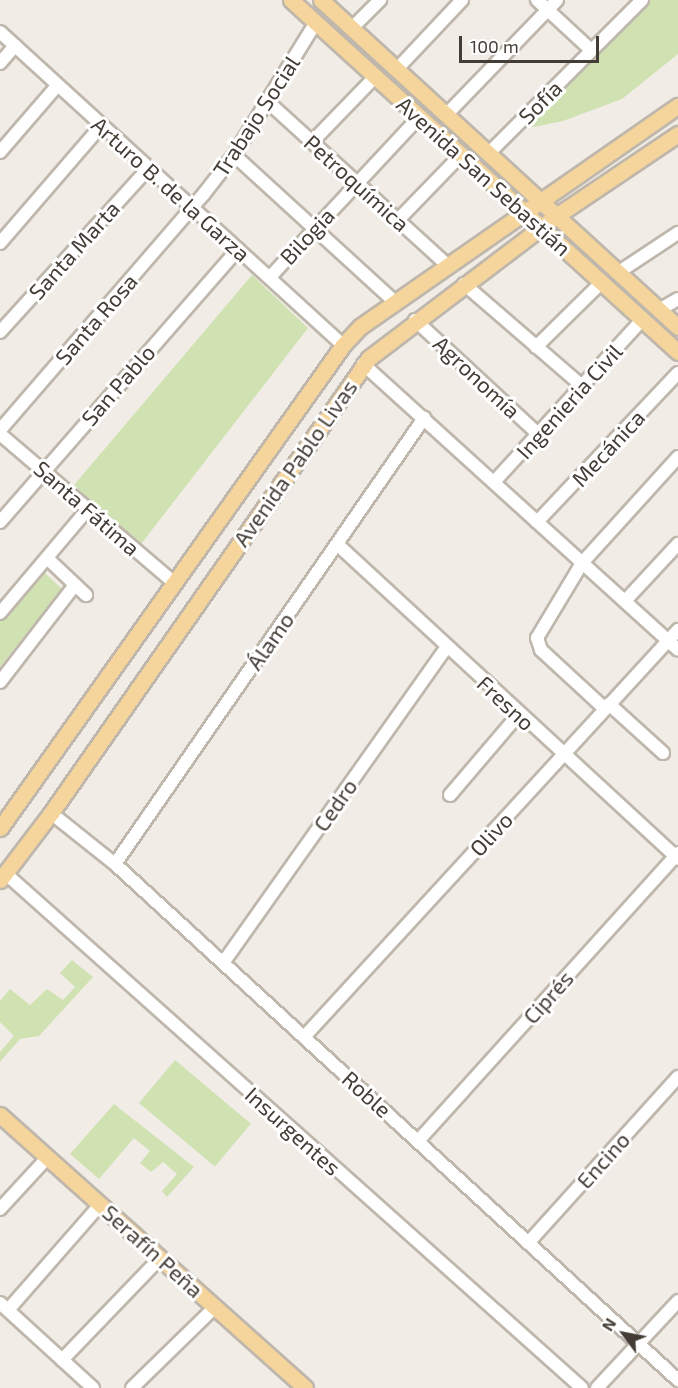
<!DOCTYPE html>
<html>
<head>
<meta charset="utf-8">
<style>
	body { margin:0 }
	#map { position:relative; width:678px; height:1388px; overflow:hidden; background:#f1ede6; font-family:"Exo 2",sans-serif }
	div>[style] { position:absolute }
	.green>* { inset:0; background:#d0e2b2; transform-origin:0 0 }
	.roads { filter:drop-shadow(2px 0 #bfb7ac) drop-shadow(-2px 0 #bfb7ac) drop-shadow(0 2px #bfb7ac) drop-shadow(0 -2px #bfb7ac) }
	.minor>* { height:12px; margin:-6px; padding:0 6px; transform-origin:6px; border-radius:6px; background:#fff }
	.major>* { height:15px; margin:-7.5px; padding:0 7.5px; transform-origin:7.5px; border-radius:7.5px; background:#f5d59b }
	span { translate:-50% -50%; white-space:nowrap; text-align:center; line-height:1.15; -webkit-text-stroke:6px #fff; paint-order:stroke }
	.street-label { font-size:22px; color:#433d36 }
	.north { position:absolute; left:594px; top:1304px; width:60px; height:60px; -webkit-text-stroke:4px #fff; paint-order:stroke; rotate:302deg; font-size:16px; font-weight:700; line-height:24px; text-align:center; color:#433d36 }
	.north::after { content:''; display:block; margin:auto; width:21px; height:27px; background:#433d36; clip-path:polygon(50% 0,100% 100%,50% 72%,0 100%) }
	.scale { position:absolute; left:459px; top:36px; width:140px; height:27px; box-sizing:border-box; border:3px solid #433d36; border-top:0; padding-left:8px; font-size:18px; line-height:21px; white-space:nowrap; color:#433d36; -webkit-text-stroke:4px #fff; paint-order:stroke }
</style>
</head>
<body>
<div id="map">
	<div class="green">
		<i style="clip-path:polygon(638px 0,678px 0,678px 54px,622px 99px,563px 121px,534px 127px,510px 124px)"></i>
		<i style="clip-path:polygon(252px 275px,308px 328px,138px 548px,74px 485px)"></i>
		<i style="clip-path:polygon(44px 572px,62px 589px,0 667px,0 620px)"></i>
		<i style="clip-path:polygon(72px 960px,93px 977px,39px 1036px,20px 1039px,0 1062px,0 1052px,14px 1036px,0 1022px,0 1001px,10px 989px,30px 1005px,47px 989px,63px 1000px,75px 987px,60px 973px)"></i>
		<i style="left:175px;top:1060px;width:99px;height:56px;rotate:40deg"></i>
		<i style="clip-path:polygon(114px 1104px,194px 1167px,167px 1197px,162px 1191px,177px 1174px,163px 1162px,151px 1172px,140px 1163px,150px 1151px,134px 1138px,99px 1179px,70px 1154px)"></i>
	</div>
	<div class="roads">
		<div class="minor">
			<i style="left:537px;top:0;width:74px;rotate:42.8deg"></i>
			<i style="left:352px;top:28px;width:40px;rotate:-45deg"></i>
			<i style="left:0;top:32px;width:464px;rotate:42.4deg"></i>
			<i style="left:0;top:63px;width:23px;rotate:-49deg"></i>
			<i style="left:397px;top:69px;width:95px;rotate:-46.7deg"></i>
			<i style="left:267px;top:101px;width:244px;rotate:42.3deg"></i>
			<i style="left:448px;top:113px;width:157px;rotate:-46deg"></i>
			<i style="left:312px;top:142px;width:91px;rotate:-45.9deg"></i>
			<i style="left:0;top:152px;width:87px;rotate:-49.2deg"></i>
			<i style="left:490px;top:152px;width:215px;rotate:-45deg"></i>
			<i style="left:234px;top:155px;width:215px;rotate:42.4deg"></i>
			<i style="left:397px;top:221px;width:91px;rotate:-45.9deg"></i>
			<i style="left:0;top:243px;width:155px;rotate:-49.2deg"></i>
			<i style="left:619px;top:272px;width:71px;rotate:-33.5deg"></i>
			<i style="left:270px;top:277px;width:219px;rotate:-47deg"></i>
			<i style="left:464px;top:284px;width:155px;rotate:40.8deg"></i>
			<i style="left:659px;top:310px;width:22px;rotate:-30deg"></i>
			<i style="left:415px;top:320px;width:169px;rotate:42.8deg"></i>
			<i style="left:0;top:332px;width:220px;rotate:-47.8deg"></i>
			<i style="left:536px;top:347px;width:93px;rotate:-44.6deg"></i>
			<i style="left:363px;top:364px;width:425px;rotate:42.2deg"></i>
			<i style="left:0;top:430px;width:311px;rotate:-49.2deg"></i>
			<i style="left:203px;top:195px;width:51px;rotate:-52.2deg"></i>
			<i style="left:234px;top:155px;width:156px;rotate:-58.3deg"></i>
			<i style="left:0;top:434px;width:228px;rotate:40.5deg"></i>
			<i style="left:494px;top:482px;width:221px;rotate:-47.6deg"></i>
			<i style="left:0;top:522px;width:362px;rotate:-48.9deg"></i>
			<i style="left:537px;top:522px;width:205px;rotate:-46.6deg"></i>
			<i style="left:337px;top:544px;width:464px;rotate:42.7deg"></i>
			<i style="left:47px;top:558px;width:54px;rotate:43.5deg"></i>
			<i style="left:625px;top:601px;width:78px;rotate:-47.1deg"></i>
			<i style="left:0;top:613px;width:136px;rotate:-49.8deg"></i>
			<i style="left:0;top:682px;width:123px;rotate:-52.3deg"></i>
			<i style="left:609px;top:704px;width:73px;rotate:42.2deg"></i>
			<i style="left:605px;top:709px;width:87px;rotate:-137.3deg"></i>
			<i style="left:541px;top:650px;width:13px;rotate:-108deg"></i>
			<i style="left:537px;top:638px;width:87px;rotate:-59deg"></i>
			<i style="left:582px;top:563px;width:143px;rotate:-47.8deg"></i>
			<i style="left:450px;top:795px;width:105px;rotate:-49.6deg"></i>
			<i style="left:51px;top:813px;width:82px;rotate:38.6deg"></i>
			<i style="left:115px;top:864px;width:764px;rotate:42.51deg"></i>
			<i style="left:115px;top:864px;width:543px;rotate:-55.28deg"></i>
			<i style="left:5px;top:873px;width:773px;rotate:41.75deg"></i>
			<i style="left:223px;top:963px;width:387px;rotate:-54.7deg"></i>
			<i style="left:304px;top:1037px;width:553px;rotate:-47.42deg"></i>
			<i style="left:418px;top:1141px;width:388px;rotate:-47.9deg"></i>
			<i style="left:0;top:1209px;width:69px;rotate:-47.3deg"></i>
			<i style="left:528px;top:1243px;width:224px;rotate:-47.9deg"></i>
			<i style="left:0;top:1303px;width:126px;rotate:42.4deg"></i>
			<i style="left:8px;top:1310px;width:140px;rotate:-48.8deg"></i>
			<i style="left:62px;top:1360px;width:141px;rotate:-46.1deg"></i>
			<i style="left:132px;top:1388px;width:116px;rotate:-44.3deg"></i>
			<i style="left:597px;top:1388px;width:119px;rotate:-47deg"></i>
		</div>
		<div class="major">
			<i style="left:291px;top:0;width:523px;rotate:42.29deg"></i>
			<i style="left:321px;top:0;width:484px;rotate:42.5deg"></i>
			<i style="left:0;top:828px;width:592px;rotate:-54.62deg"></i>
			<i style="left:343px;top:345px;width:26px;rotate:-47deg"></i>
			<i style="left:361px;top:326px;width:386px;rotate:-34.8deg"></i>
			<i style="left:0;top:880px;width:84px;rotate:-52.7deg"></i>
			<i style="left:51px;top:813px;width:555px;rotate:-55.05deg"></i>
			<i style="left:369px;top:358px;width:235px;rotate:-37.2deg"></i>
			<i style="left:556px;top:216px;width:147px;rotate:-33.9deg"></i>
			<i style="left:0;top:1115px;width:409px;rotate:41.8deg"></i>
		</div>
	</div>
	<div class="street-label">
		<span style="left:540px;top:102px;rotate:-45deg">Sofía</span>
		<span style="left:256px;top:116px;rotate:-57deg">Trabajo Social</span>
		<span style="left:484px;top:176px;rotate:42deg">Avenida San Sebastián</span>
		<span style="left:357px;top:183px;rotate:42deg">Petroquímica</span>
		<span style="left:171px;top:189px;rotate:42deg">Arturo B. de la Garza</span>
		<span style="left:307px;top:236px;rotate:-47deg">Bilogia</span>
		<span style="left:74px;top:250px;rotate:-48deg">Santa Marta</span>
		<span style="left:96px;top:319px;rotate:-49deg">Santa Rosa</span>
		<span style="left:477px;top:377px;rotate:43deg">Agronomía</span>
		<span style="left:118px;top:385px;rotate:-49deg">San Pablo</span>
		<span style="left:569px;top:401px;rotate:-48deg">Ingenieria Civil</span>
		<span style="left:608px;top:448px;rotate:-47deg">Mecánica</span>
		<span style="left:295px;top:463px;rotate:-55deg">Avenida Pablo Livas</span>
		<span style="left:87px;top:508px;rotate:41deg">Santa Fátima</span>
		<span style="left:270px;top:641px;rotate:-55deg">Álamo</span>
		<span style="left:506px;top:703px;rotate:43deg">Fresno</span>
		<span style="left:335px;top:805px;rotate:-55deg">Cedro</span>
		<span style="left:491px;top:834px;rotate:-47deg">Olivo</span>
		<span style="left:548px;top:997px;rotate:-48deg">Ciprés</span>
		<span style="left:367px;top:1094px;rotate:42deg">Roble</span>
		<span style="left:293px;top:1131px;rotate:42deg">Insurgentes</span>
		<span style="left:603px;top:1160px;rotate:-48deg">Encino</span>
		<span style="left:153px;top:1251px;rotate:42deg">Serafín Peña</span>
	</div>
	<div class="north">N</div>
	<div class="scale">100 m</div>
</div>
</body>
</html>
